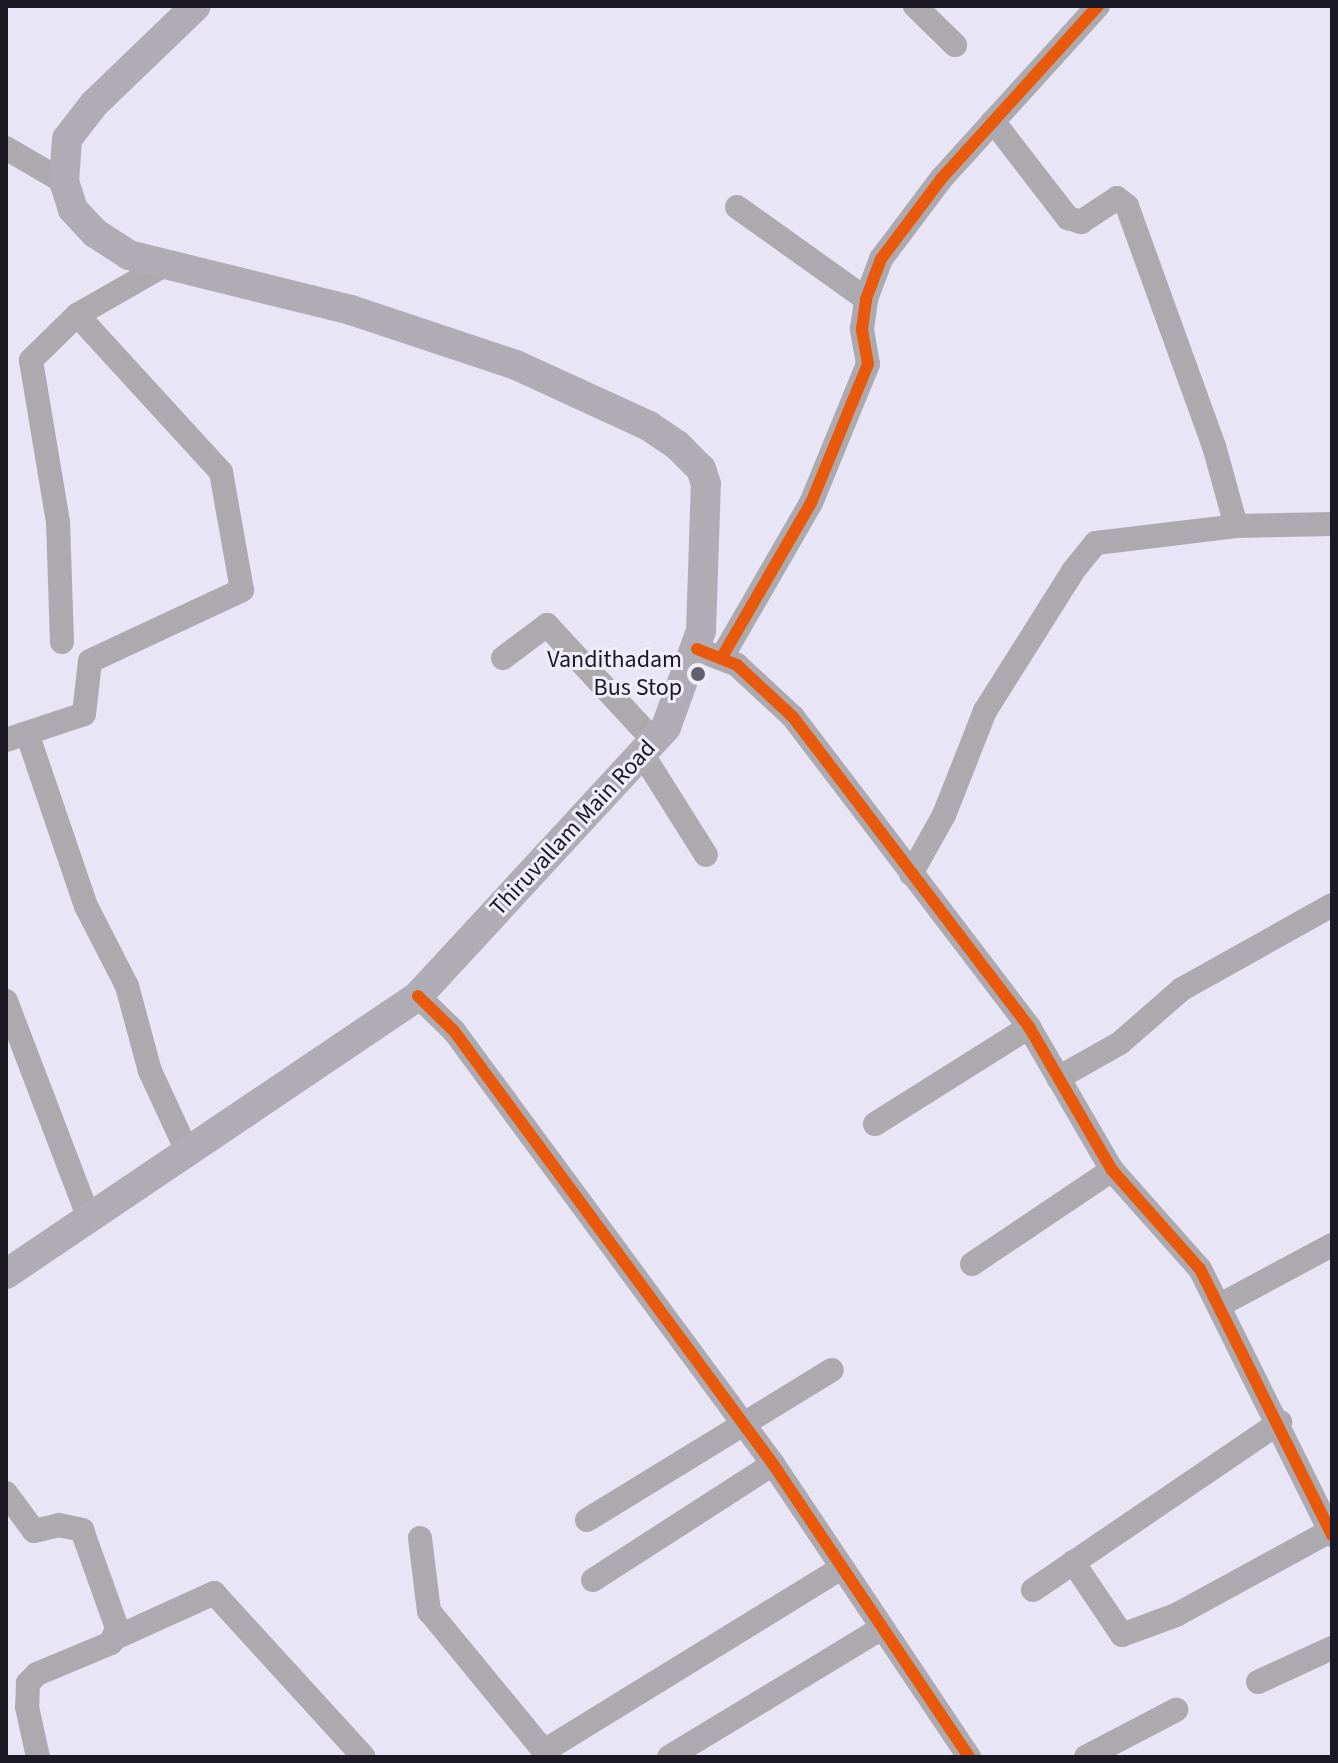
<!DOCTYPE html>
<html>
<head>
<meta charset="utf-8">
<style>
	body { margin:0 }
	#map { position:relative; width:1338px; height:1763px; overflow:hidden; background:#e7e5f6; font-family:"Source Sans 3",sans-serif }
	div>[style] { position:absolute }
	.minor>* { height:24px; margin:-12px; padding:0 12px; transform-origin:12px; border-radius:12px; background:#aca9af }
	.major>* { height:30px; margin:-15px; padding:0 15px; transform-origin:15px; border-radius:15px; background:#b0acb5 }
	.cycleway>* { height:12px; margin:-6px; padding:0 6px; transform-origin:6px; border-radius:6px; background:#e8590c }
	.dots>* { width:22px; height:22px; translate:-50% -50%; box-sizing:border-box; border:4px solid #efedfa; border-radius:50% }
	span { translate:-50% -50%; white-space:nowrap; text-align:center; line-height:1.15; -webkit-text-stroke:6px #efedfa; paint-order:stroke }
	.poi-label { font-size:24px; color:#1a1924 }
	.right { translate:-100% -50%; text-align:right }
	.street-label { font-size:24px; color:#1a1924 }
	.frame { position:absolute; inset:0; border:8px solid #1a1924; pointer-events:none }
</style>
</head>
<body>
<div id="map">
	<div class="minor">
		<i style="left:915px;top:6px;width:56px;rotate:44.3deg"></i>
		<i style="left:993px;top:121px;width:123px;rotate:52.3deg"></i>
		<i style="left:1068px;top:218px;width:14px;rotate:17deg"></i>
		<i style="left:1081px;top:222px;width:43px;rotate:-33.7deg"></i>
		<i style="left:1117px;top:198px;width:13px;rotate:39deg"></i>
		<i style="left:1127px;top:206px;width:255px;rotate:70.1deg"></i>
		<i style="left:1214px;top:446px;width:83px;rotate:74.6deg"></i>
		<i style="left:6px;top:148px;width:67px;rotate:30.4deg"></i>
		<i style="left:737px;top:207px;width:158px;rotate:35.5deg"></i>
		<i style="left:62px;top:642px;width:120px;rotate:-91.9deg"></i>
		<i style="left:58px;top:522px;width:164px;rotate:-99.5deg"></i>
		<i style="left:31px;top:360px;width:64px;rotate:-44.4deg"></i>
		<i style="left:77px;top:315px;width:99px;rotate:-29.7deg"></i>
		<i style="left:697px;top:649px;width:43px;rotate:21.8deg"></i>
		<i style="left:737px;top:665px;width:76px;rotate:42.9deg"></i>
		<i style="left:793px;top:717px;width:390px;rotate:52.7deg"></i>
		<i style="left:1029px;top:1027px;width:165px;rotate:59.9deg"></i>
		<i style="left:1112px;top:1170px;width:132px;rotate:48.4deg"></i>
		<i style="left:1200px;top:1269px;width:297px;rotate:63.6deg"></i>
		<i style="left:722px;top:657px;width:178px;rotate:-60deg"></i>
		<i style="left:811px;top:503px;width:150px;rotate:-67.7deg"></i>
		<i style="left:868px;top:364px;width:36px;rotate:-100deg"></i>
		<i style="left:862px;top:329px;width:30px;rotate:-82deg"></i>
		<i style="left:866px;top:299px;width:43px;rotate:-69.4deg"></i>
		<i style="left:881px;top:259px;width:100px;rotate:-53.1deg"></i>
		<i style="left:941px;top:179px;width:234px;rotate:-47.8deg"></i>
		<i style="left:503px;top:658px;width:55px;rotate:-36.9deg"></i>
		<i style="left:547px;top:625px;width:158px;rotate:47.3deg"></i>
		<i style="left:27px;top:733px;width:183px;rotate:71.2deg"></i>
		<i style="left:86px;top:906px;width:90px;rotate:62.9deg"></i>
		<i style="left:127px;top:986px;width:88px;rotate:74.9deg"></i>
		<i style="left:150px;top:1071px;width:86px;rotate:65.2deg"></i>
		<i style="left:6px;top:740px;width:82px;rotate:-18.4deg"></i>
		<i style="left:84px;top:714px;width:53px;rotate:-83.5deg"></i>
		<i style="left:90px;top:661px;width:168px;rotate:-25deg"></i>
		<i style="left:242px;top:590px;width:120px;rotate:-100.1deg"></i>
		<i style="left:221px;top:472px;width:213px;rotate:-132.5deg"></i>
		<i style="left:643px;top:755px;width:118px;rotate:57.8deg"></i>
		<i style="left:911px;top:874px;width:68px;rotate:-60.8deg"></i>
		<i style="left:944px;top:815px;width:112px;rotate:-68.5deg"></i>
		<i style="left:985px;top:711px;width:165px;rotate:-57.8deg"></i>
		<i style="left:1073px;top:571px;width:36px;rotate:-51deg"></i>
		<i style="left:1096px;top:543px;width:141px;rotate:-6.9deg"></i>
		<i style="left:1236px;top:526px;width:96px;rotate:-1.2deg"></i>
		<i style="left:418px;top:996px;width:50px;rotate:44.2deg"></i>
		<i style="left:454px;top:1031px;width:538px;rotate:53.62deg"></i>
		<i style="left:773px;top:1464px;width:353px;rotate:56.2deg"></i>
		<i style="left:6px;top:1001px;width:230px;rotate:69.1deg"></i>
		<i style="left:1058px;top:1078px;width:71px;rotate:-29.4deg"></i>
		<i style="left:1120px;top:1043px;width:82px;rotate:-41.1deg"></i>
		<i style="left:1182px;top:989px;width:172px;rotate:-29.2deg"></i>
		<i style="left:875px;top:1124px;width:182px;rotate:-32.2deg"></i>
		<i style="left:972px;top:1264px;width:169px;rotate:-33.9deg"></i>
		<i style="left:1220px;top:1305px;width:127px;rotate:-28.2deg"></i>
		<i style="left:6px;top:1493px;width:47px;rotate:53.6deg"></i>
		<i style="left:34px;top:1531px;width:26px;rotate:-13deg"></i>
		<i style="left:59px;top:1525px;width:24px;rotate:12deg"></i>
		<i style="left:82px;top:1530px;width:104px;rotate:70.3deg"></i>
		<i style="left:117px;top:1628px;width:16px;rotate:112deg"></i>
		<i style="left:111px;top:1643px;width:80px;rotate:157.3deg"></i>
		<i style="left:37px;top:1674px;width:13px;rotate:135deg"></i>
		<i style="left:28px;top:1683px;width:24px;rotate:92deg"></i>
		<i style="left:27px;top:1707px;width:51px;rotate:77.6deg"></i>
		<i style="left:587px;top:1520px;width:287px;rotate:-31.5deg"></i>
		<i style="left:420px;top:1538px;width:74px;rotate:83deg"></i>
		<i style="left:429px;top:1611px;width:181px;rotate:50.6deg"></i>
		<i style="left:544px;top:1751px;width:349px;rotate:-31.6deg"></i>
		<i style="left:1073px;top:1562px;width:88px;rotate:56.1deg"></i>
		<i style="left:1122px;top:1635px;width:58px;rotate:-20.3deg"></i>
		<i style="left:1176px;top:1615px;width:175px;rotate:-28.6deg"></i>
		<i style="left:593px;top:1580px;width:214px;rotate:-32.8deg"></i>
		<i style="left:1033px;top:1590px;width:299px;rotate:-34.2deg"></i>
		<i style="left:115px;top:1638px;width:109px;rotate:-24.4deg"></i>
		<i style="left:214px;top:1593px;width:222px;rotate:47.6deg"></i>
		<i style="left:1258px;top:1682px;width:81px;rotate:-24.7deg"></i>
		<i style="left:669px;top:1757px;width:247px;rotate:-31.2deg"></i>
		<i style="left:1086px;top:1757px;width:102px;rotate:-27.6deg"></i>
	</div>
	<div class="major">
		<i style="left:6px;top:1274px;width:497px;rotate:-34deg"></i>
		<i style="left:418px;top:996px;width:366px;rotate:-47.3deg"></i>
		<i style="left:666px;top:727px;width:102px;rotate:-70deg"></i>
		<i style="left:701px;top:631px;width:147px;rotate:-88.1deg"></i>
		<i style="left:706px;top:484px;width:16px;rotate:-108deg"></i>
		<i style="left:701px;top:469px;width:34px;rotate:-135deg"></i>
		<i style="left:677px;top:445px;width:34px;rotate:-146deg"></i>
		<i style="left:649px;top:426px;width:146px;rotate:-155.4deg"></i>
		<i style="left:516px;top:365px;width:174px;rotate:-161.6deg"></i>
		<i style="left:351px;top:310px;width:229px;rotate:-166.1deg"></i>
		<i style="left:129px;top:255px;width:40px;rotate:-147.1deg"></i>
		<i style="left:95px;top:233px;width:33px;rotate:-133deg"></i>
		<i style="left:73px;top:209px;width:28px;rotate:-108deg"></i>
		<i style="left:64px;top:182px;width:43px;rotate:-86deg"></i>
		<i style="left:67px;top:139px;width:44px;rotate:-52.4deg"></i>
		<i style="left:94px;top:104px;width:141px;rotate:-43.9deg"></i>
	</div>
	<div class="cycleway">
		<i style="left:697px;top:649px;width:43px;rotate:21.8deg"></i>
		<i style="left:737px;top:665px;width:76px;rotate:42.9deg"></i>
		<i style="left:793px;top:717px;width:390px;rotate:52.7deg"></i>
		<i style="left:1029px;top:1027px;width:165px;rotate:59.9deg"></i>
		<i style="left:1112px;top:1170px;width:132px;rotate:48.4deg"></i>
		<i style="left:1200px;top:1269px;width:297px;rotate:63.6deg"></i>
		<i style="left:722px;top:657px;width:178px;rotate:-60deg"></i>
		<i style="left:811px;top:503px;width:150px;rotate:-67.7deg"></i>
		<i style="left:868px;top:364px;width:36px;rotate:-100deg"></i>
		<i style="left:862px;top:329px;width:30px;rotate:-82deg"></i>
		<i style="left:866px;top:299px;width:43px;rotate:-69.4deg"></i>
		<i style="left:881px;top:259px;width:100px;rotate:-53.1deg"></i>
		<i style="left:941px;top:179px;width:234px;rotate:-47.8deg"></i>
		<i style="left:418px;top:996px;width:50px;rotate:44.2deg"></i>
		<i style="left:454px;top:1031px;width:538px;rotate:53.62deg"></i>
		<i style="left:773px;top:1464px;width:353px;rotate:56.2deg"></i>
	</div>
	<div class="dots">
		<i style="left:698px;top:674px;background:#62606e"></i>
	</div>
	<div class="poi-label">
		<span class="right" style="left:682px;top:674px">Vandithadam<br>Bus Stop</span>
	</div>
	<div class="street-label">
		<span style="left:573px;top:828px;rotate:-47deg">Thiruvallam Main Road</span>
	</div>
	<div class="frame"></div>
</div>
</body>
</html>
